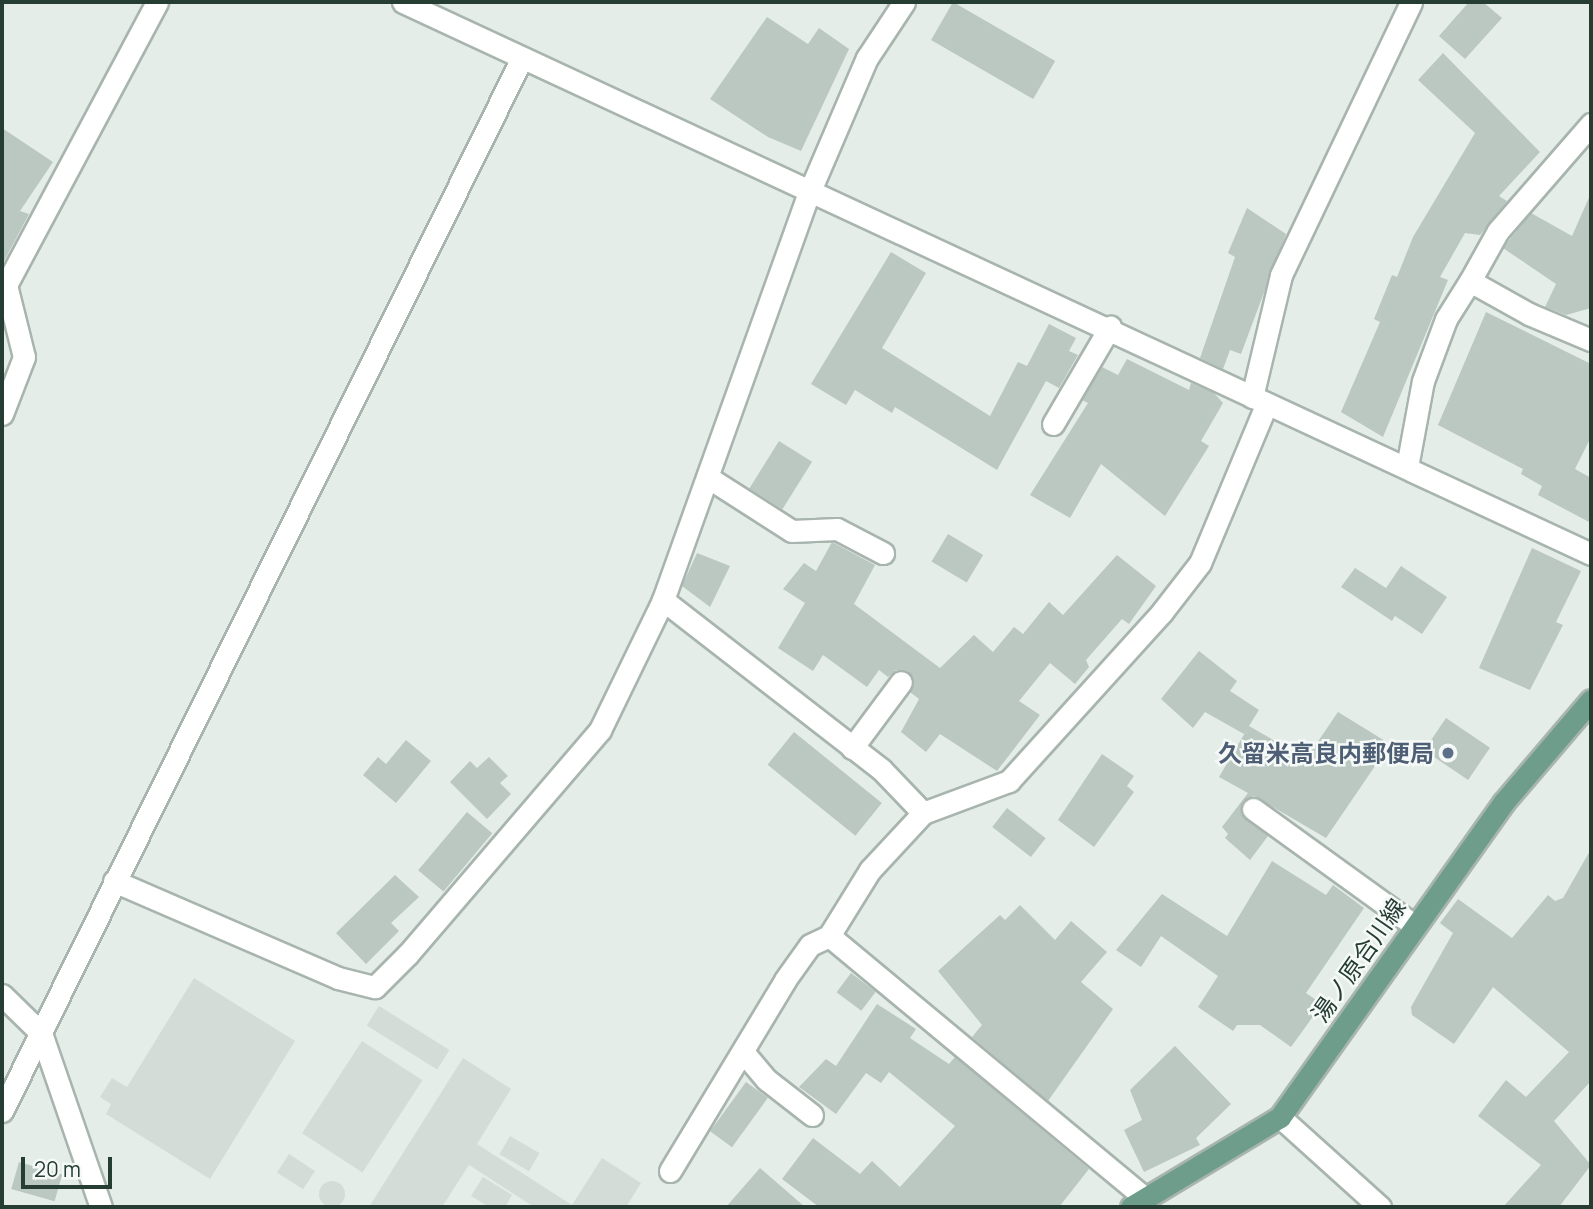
<!DOCTYPE html>
<html>
<head>
<meta charset="utf-8">
<style>
	body { margin:0 }
	#map { position:relative; width:1593px; height:1209px; overflow:hidden; background:#e5ede8; font-family:Manrope,"Noto Sans JP",sans-serif }
	div>[style] { position:absolute }
	.built>* { inset:0; background:#d3dcd7; transform-origin:0 0 }
	.round { border-radius:50% }
	.building>* { inset:0; background:#bbc7c1; transform-origin:0 0 }
	.roads { filter:drop-shadow(2px 0 #a8b5ae) drop-shadow(-2px 0 #a8b5ae) drop-shadow(0 2px #a8b5ae) drop-shadow(0 -2px #a8b5ae) }
	.minor>* { height:21px; margin:-10.5px; padding:0 10.5px; transform-origin:10.5px; border-radius:10.5px; background:#fff }
	.major>* { height:21px; margin:-10.5px; padding:0 10.5px; transform-origin:10.5px; border-radius:10.5px; background:#6f9d8b }
	.dots>* { width:19px; height:19px; translate:-50% -50%; box-sizing:border-box; border:4px solid #f5f9f7; border-radius:50% }
	span { translate:-50% -50%; white-space:nowrap; text-align:center; line-height:1.15; -webkit-text-stroke:5px #f5f9f7; paint-order:stroke }
	.service-label { font-size:24px; color:#4e5e75; font-weight:700 }
	.right { translate:-100% -50%; text-align:right }
	.street-label { font-size:24px; color:#263d34 }
	.frame { position:absolute; inset:0; border:4px solid #263d34; pointer-events:none }
	.scale { position:absolute; left:21px; top:1157px; width:91px; height:32px; box-sizing:border-box; border:4px solid #263d34; border-top:0; padding-left:9px; font-size:21px; line-height:24px; white-space:nowrap; color:#263d34; -webkit-text-stroke:5px #f5f9f7; paint-order:stroke }
</style>
</head>
<body>
<div id="map">
	<div class="built">
		<i style="clip-path:polygon(194px 978px,295px 1041px,210px 1179px,106px 1114px,111px 1104px,100px 1097px,112px 1078px,127px 1087px)"></i>
		<i style="left:379px;top:1006px;width:83px;height:23px;rotate:32deg"></i>
		<i style="left:362px;top:1041px;width:72px;height:110px;rotate:33deg"></i>
		<i style="clip-path:polygon(463px 1058px,511px 1089px,477px 1144px,572px 1205px,602px 1158px,641px 1183px,626px 1207px,534px 1207px,469px 1165px,442px 1207px,369px 1207px)"></i>
		<i style="left:510px;top:1136px;width:34px;height:21px;rotate:30deg"></i>
		<i style="left:289px;top:1154px;width:31px;height:22px;rotate:33deg"></i>
		<i style="clip-path:polygon(483px 1177px,512px 1195px,505px 1207px,489px 1207px,471px 1196px)"></i>
		<i class="round" style="left:319px;top:1181px;width:26px;height:26px"></i>
	</div>
	<div class="building">
		<i style="left:953px;top:2px;width:118px;height:44px;rotate:30deg"></i>
		<i style="clip-path:polygon(1469px 2px,1483px 2px,1502px 18px,1465px 59px,1439px 36px)"></i>
		<i style="clip-path:polygon(767px 17px,808px 44px,819px 28px,849px 49px,801px 151px,768px 137px,710px 99px)"></i>
		<i style="clip-path:polygon(1443px 53px,1540px 152px,1499px 196px,1507px 201px,1480px 235px,1465px 233px,1440px 277px,1448px 280px,1383px 437px,1341px 412px,1380px 322px,1374px 319px,1392px 275px,1397px 277px,1413px 237px,1475px 133px,1418px 80px)"></i>
		<i style="clip-path:polygon(2px 128px,53px 162px,20px 211px,29px 214px,2px 265px)"></i>
		<i style="clip-path:polygon(1591px 193px,1591px 308px,1566px 315px,1545px 307px,1556px 284px,1503px 248px,1531px 213px,1572px 236px)"></i>
		<i style="clip-path:polygon(1247px 208px,1286px 234px,1241px 354px,1230px 350px,1223px 369px,1200px 358px,1235px 257px,1228px 253px)"></i>
		<i style="clip-path:polygon(891px 252px,926px 273px,882px 348px,990px 416px,1018px 362px,1027px 366px,1049px 324px,1076px 338px,1069px 351px,1078px 355px,1059px 388px,1046px 381px,997px 470px,895px 407px,892px 413px,855px 390px,846px 405px,811px 384px)"></i>
		<i style="clip-path:polygon(1486px 312px,1591px 364px,1591px 437px,1575px 469px,1591px 478px,1591px 523px,1538px 495px,1542px 486px,1521px 474px,1523px 469px,1438px 425px)"></i>
		<i style="clip-path:polygon(1127px 359px,1189px 390px,1191px 383px,1214px 393px,1223px 403px,1201px 441px,1209px 446px,1165px 516px,1101px 464px,1070px 518px,1030px 495px,1088px 403px,1082px 400px,1102px 367px,1118px 375px)"></i>
		<i style="left:779px;top:441px;width:39px;height:56px;rotate:32deg"></i>
		<i style="left:948px;top:534px;width:41px;height:32px;rotate:31deg"></i>
		<i style="clip-path:polygon(832px 542px,875px 565px,854px 604px,940px 668px,974px 635px,993px 652px,1014px 627px,1023px 634px,1049px 602px,1063px 615px,1117px 555px,1156px 586px,1129px 624px,1122px 619px,1086px 660px,1089px 667px,1075px 684px,1050px 663px,1019px 701px,1040px 715px,997px 771px,940px 734px,926px 752px,901px 732px,919px 699px,910px 692px,914px 683px,908px 671px,896px 670px,888px 677px,879px 670px,867px 687px,823px 655px,813px 671px,778px 648px,805px 603px,783px 589px,804px 563px,816px 571px)"></i>
		<i style="clip-path:polygon(1532px 548px,1581px 571px,1556px 622px,1563px 625px,1530px 690px,1479px 668px)"></i>
		<i style="clip-path:polygon(697px 553px,730px 566px,710px 607px,682px 586px)"></i>
		<i style="clip-path:polygon(1401px 566px,1447px 597px,1422px 634px,1395px 616px,1392px 621px,1341px 587px,1355px 568px,1386px 588px)"></i>
		<i style="clip-path:polygon(1199px 651px,1237px 681px,1230px 691px,1259px 710px,1249px 726px,1306px 759px,1338px 712px,1390px 744px,1326px 838px,1254px 796px,1243px 801px,1241px 814px,1268px 836px,1250px 860px,1225px 838px,1228px 834px,1222px 827px,1248px 793px,1219px 777px,1249px 726px,1244px 734px,1205px 712px,1193px 728px,1161px 699px)"></i>
		<i style="left:1446px;top:718px;width:53px;height:39px;rotate:34deg"></i>
		<i style="left:794px;top:732px;width:113px;height:42px;rotate:39deg"></i>
		<i style="clip-path:polygon(406px 740px,431px 761px,396px 803px,363px 775px,378px 757px,386px 764px)"></i>
		<i style="clip-path:polygon(1102px 754px,1134px 776px,1127px 786px,1134px 792px,1094px 847px,1058px 820px)"></i>
		<i style="clip-path:polygon(489px 757px,508px 776px,500px 783px,511px 794px,487px 819px,450px 782px,470px 761px,477px 768px)"></i>
		<i style="left:1007px;top:808px;width:49px;height:24px;rotate:38deg"></i>
		<i style="left:467px;top:812px;width:33px;height:76px;rotate:40deg"></i>
		<i style="clip-path:polygon(1591px 849px,1591px 1081px,1554px 1121px,1591px 1165px,1559px 1207px,1503px 1207px,1541px 1165px,1478px 1116px,1506px 1080px,1526px 1097px,1569px 1052px,1493px 987px,1454px 1044px,1412px 1015px,1411px 1007px,1453px 933px,1440px 923px,1458px 899px,1512px 938px,1548px 895px,1555px 901px,1563px 898px)"></i>
		<i style="clip-path:polygon(1272px 861px,1326px 895px,1333px 885px,1364px 908px,1306px 993px,1322px 1004px,1291px 1047px,1260px 1025px,1237px 1025px,1233px 1031px,1198px 1007px,1218px 976px,1161px 936px,1141px 967px,1116px 950px,1162px 894px,1227px 936px)"></i>
		<i style="clip-path:polygon(395px 875px,419px 897px,391px 923px,399px 931px,366px 964px,336px 933px)"></i>
		<i style="clip-path:polygon(1020px 905px,1055px 940px,1071px 921px,1107px 952px,1081px 982px,1113px 1009px,1048px 1101px,972px 1037px,982px 1025px,938px 971px,1000px 915px,1005px 920px)"></i>
		<i style="left:851px;top:973px;width:31px;height:24px;rotate:37deg"></i>
		<i style="clip-path:polygon(877px 1004px,916px 1029px,910px 1038px,949px 1064px,955px 1057px,1089px 1169px,1059px 1207px,819px 1207px,782px 1179px,813px 1138px,860px 1174px,872px 1161px,900px 1187px,955px 1126px,889px 1072px,881px 1083px,866px 1073px,836px 1114px,799px 1087px,826px 1059px,836px 1066px)"></i>
		<i style="clip-path:polygon(1175px 1046px,1231px 1104px,1196px 1138px,1200px 1145px,1144px 1172px,1124px 1130px,1142px 1120px,1130px 1090px)"></i>
		<i style="left:746px;top:1082px;width:27px;height:61px;rotate:36deg"></i>
		<i style="left:19px;top:1162px;width:45px;height:28px;rotate:16deg"></i>
		<i style="clip-path:polygon(760px 1168px,805px 1207px,726px 1207px)"></i>
	</div>
	<div class="roads">
		<div class="minor">
			<i style="left:403px;top:2px;width:1310px;rotate:24.92deg"></i>
			<i style="left:1470px;top:281px;width:57px;rotate:-60.8deg"></i>
			<i style="left:1498px;top:231px;width:142px;rotate:-49deg"></i>
			<i style="left:1252px;top:397px;width:125px;rotate:-76.6deg"></i>
			<i style="left:1281px;top:275px;width:302px;rotate:-64.5deg"></i>
			<i style="left:2px;top:414px;width:61px;rotate:-68.9deg"></i>
			<i style="left:24px;top:357px;width:74px;rotate:-104deg"></i>
			<i style="left:6px;top:285px;width:321px;rotate:-61.9deg"></i>
			<i style="left:1053px;top:424px;width:113px;rotate:-59.6deg"></i>
			<i style="left:1407px;top:467px;width:87px;rotate:-79.5deg"></i>
			<i style="left:1423px;top:381px;width:66px;rotate:-69.6deg"></i>
			<i style="left:1446px;top:319px;width:45px;rotate:-57.7deg"></i>
			<i style="left:1470px;top:281px;width:68px;rotate:29.2deg"></i>
			<i style="left:1529px;top:314px;width:67px;rotate:22.8deg"></i>
			<i style="left:709px;top:478px;width:98px;rotate:32.6deg"></i>
			<i style="left:792px;top:531px;width:45px;rotate:-2.5deg"></i>
			<i style="left:837px;top:529px;width:52px;rotate:27.6deg"></i>
			<i style="left:663px;top:600px;width:276px;rotate:37.8deg"></i>
			<i style="left:881px;top:769px;width:61px;rotate:46.3deg"></i>
			<i style="left:852px;top:748px;width:82px;rotate:-53.4deg"></i>
			<i style="left:1253px;top:809px;width:198px;rotate:35.8deg"></i>
			<i style="left:114px;top:881px;width:244px;rotate:23.4deg"></i>
			<i style="left:338px;top:978px;width:38px;rotate:14deg"></i>
			<i style="left:375px;top:987px;width:47px;rotate:-45deg"></i>
			<i style="left:408px;top:954px;width:295px;rotate:-49.4deg"></i>
			<i style="left:600px;top:730px;width:144px;rotate:-64.1deg"></i>
			<i style="left:663px;top:600px;width:432px;rotate:-70.3deg"></i>
			<i style="left:809px;top:193px;width:147px;rotate:-66.8deg"></i>
			<i style="left:867px;top:58px;width:67px;rotate:-56.5deg"></i>
			<i style="left:2px;top:995px;width:54px;rotate:44.3deg"></i>
			<i style="left:41px;top:1033px;width:184px;rotate:71deg"></i>
			<i style="left:744px;top:1053px;width:35px;rotate:50deg"></i>
			<i style="left:767px;top:1080px;width:57px;rotate:37.9deg"></i>
			<i style="left:2px;top:1111px;width:1174px;rotate:-63.72deg"></i>
			<i style="left:1280px;top:1117px;width:135px;rotate:42deg"></i>
			<i style="left:670px;top:1171px;width:223px;rotate:-58.9deg"></i>
			<i style="left:785px;top:980px;width:43px;rotate:-54.5deg"></i>
			<i style="left:810px;top:945px;width:21px;rotate:-25deg"></i>
			<i style="left:1145px;top:1198px;width:410px;rotate:-140.3deg"></i>
			<i style="left:829px;top:936px;width:78px;rotate:-58.2deg"></i>
			<i style="left:870px;top:870px;width:78px;rotate:-47.1deg"></i>
			<i style="left:923px;top:813px;width:92px;rotate:-20.4deg"></i>
			<i style="left:1009px;top:781px;width:228px;rotate:-47.8deg"></i>
			<i style="left:1162px;top:612px;width:62px;rotate:-52.2deg"></i>
			<i style="left:1200px;top:563px;width:166px;rotate:-67.3deg"></i>
		</div>
		<div class="major">
			<i style="left:1131px;top:1207px;width:174px;rotate:-31.1deg"></i>
			<i style="left:1280px;top:1117px;width:385px;rotate:-54.6deg"></i>
			<i style="left:1503px;top:803px;width:135px;rotate:-49.5deg"></i>
		</div>
	</div>
	<div class="dots">
		<i style="left:1448px;top:753px;background:#5c6f8a"></i>
	</div>
	<div class="service-label">
		<span class="right" style="left:1434px;top:753px">久留米高良内郵便局</span>
	</div>
	<div class="street-label">
		<span style="left:1358px;top:960px;rotate:-55deg">湯ノ原合川線</span>
	</div>
	<div class="frame"></div>
	<div class="scale">20 m</div>
</div>
</body>
</html>
